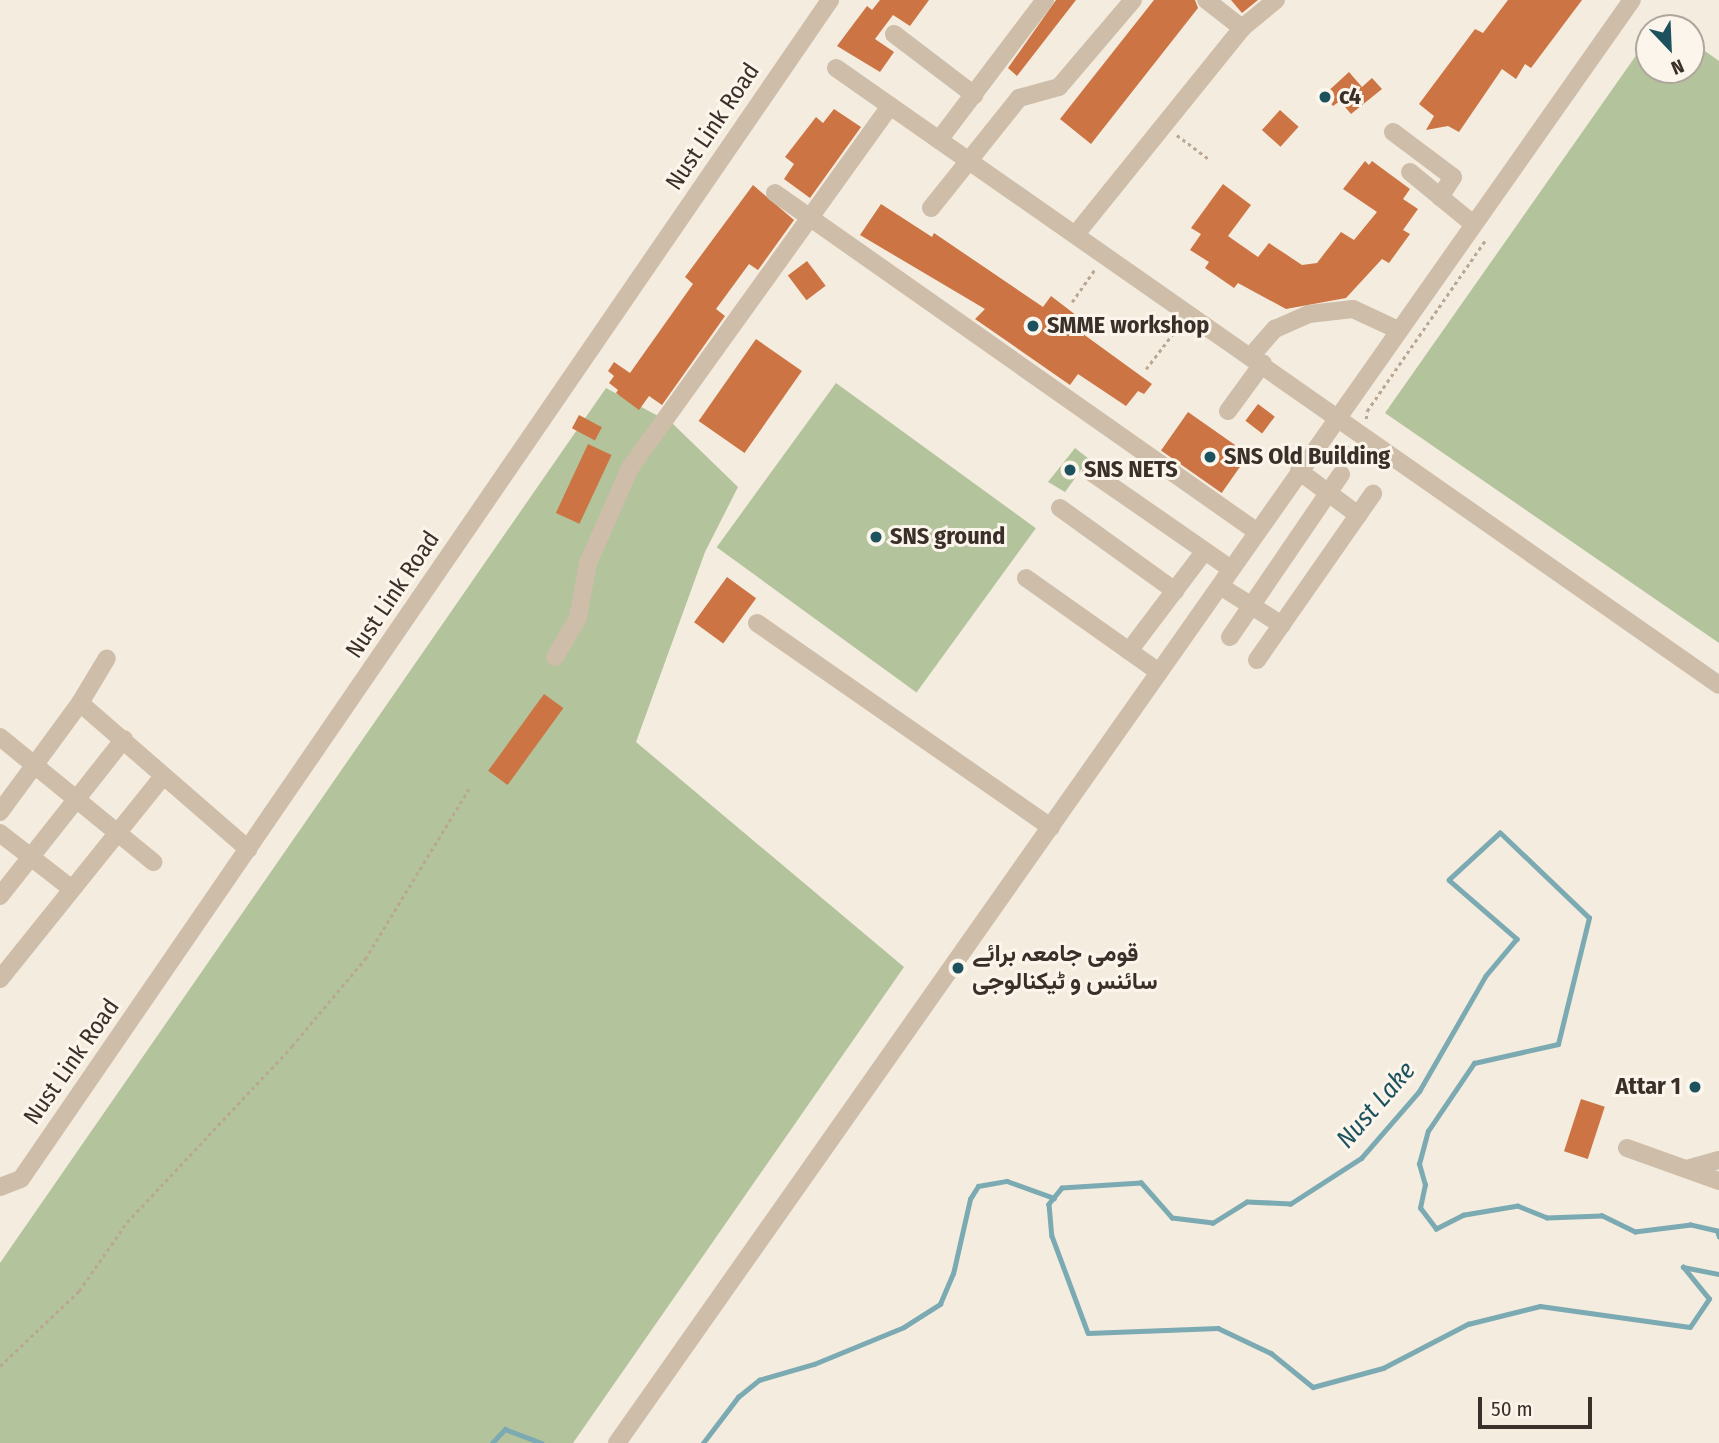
<!DOCTYPE html>
<html>
<head>
<meta charset="utf-8">
<style>
	body { margin:0 }
	#map { position:relative; width:1719px; height:1443px; overflow:hidden; background:#f4ecde; font-family:"Fira Sans Condensed",Vazirmatn,sans-serif }
	div>[style] { position:absolute }
	.green>* { inset:0; background:#b3c49d; transform-origin:0 0 }
	.stream>* { height:4.5px; margin:-2.25px; padding:0 2.25px; transform-origin:2.25px; border-radius:2.25px; background:#7baab3 }
	.building>* { inset:0; background:#cc7444; transform-origin:0 0 }
	.path>* { height:2.5px; margin-top:-1.25px; transform-origin:0; background:repeating-linear-gradient(90deg,#b9a793 0 3.5px,transparent 0 7px) }
	.minor>* { height:18px; margin:-9px; padding:0 9px; transform-origin:9px; border-radius:9px; background:#cdbda9 }
	.dots>* { width:19px; height:19px; translate:-50% -50%; box-sizing:border-box; border:4px solid #fbf5eb; border-radius:50% }
	span { translate:-50% -50%; white-space:nowrap; text-align:center; line-height:1.15; -webkit-text-stroke:6px #fbf5eb; paint-order:stroke }
	.poi-label { font-size:24px; color:#3a3029; font-weight:700 }
	.left { translate:0 -50%; text-align:left }
	.right { translate:-100% -50%; text-align:right }
	.street-label { font-size:24px; color:#3a3029 }
	.water-label { font-size:26px; color:#1c525e; font-style:italic }
	.north { position:absolute; left:1635px; top:14px; width:70px; height:70px; box-sizing:border-box; background:#fbf5eb; border:2px solid #aea69d; border-radius:50%; rotate:157deg; font-size:19px; font-weight:700; line-height:28px; text-align:center; color:#3a3029 }
	.north::after { content:''; display:block; margin:auto; width:24px; height:32px; background:#1c525e; clip-path:polygon(50% 0,100% 100%,50% 72%,0 100%) }
	.scale { position:absolute; left:1478px; top:1397px; width:114px; height:32px; box-sizing:border-box; border:4px solid #3a3029; border-top:0; padding-left:9px; font-size:21px; line-height:24px; white-space:nowrap; color:#3a3029; -webkit-text-stroke:5px #fbf5eb; paint-order:stroke }
</style>
</head>
<body>
<div id="map">
	<div class="green">
		<i style="clip-path:polygon(1649px 37px,1649px 70px,1691px 70px,1691px 41px,1719px 61px,1719px 643px,1385px 413px)"></i>
		<i style="left:836px;top:383px;width:247px;height:203px;rotate:36deg"></i>
		<i style="clip-path:polygon(606px 388px,673px 424px,738px 487px,705px 552px,636px 742px,904px 967px,573px 1443px,0 1443px,0 1263px)"></i>
		<i style="clip-path:polygon(1075px 448px,1089px 459px,1065px 492px,1048px 482px)"></i>
	</div>
	<div class="stream">
		<i style="left:1719px;top:1237px;width:6px;rotate:-108deg"></i>
		<i style="left:1717px;top:1231px;width:27px;rotate:-167deg"></i>
		<i style="left:1691px;top:1225px;width:56px;rotate:172.9deg"></i>
		<i style="left:1635px;top:1232px;width:37px;rotate:-154deg"></i>
		<i style="left:1602px;top:1216px;width:55px;rotate:177.9deg"></i>
		<i style="left:1547px;top:1218px;width:31px;rotate:-158deg"></i>
		<i style="left:1518px;top:1206px;width:55px;rotate:170.5deg"></i>
		<i style="left:1464px;top:1215px;width:31px;rotate:153deg"></i>
		<i style="left:1436px;top:1229px;width:26px;rotate:-127deg"></i>
		<i style="left:1420px;top:1208px;width:24px;rotate:-78deg"></i>
		<i style="left:1425px;top:1185px;width:22px;rotate:-106deg"></i>
		<i style="left:1419px;top:1164px;width:34px;rotate:-75deg"></i>
		<i style="left:1428px;top:1131px;width:82px;rotate:-55.9deg"></i>
		<i style="left:1474px;top:1063px;width:86px;rotate:-12.7deg"></i>
		<i style="left:1558px;top:1044px;width:130px;rotate:-76.2deg"></i>
		<i style="left:1589px;top:918px;width:123px;rotate:-136.3deg"></i>
		<i style="left:1500px;top:833px;width:69px;rotate:137.3deg"></i>
		<i style="left:1449px;top:880px;width:90px;rotate:40.9deg"></i>
		<i style="left:1517px;top:939px;width:48px;rotate:130deg"></i>
		<i style="left:1486px;top:976px;width:133px;rotate:119.9deg"></i>
		<i style="left:1420px;top:1091px;width:89px;rotate:130.9deg"></i>
		<i style="left:1362px;top:1158px;width:85px;rotate:147.1deg"></i>
		<i style="left:1291px;top:1204px;width:44px;rotate:-177.4deg"></i>
		<i style="left:1247px;top:1202px;width:40px;rotate:148deg"></i>
		<i style="left:1213px;top:1223px;width:41px;rotate:-173deg"></i>
		<i style="left:1172px;top:1218px;width:47px;rotate:-131.5deg"></i>
		<i style="left:1141px;top:1183px;width:79px;rotate:176.4deg"></i>
		<i style="left:1062px;top:1188px;width:21px;rotate:129deg"></i>
		<i style="left:1049px;top:1204px;width:32px;rotate:85deg"></i>
		<i style="left:1052px;top:1236px;width:103px;rotate:69.6deg"></i>
		<i style="left:1088px;top:1333px;width:130px;rotate:-2.2deg"></i>
		<i style="left:1218px;top:1328px;width:59px;rotate:25.3deg"></i>
		<i style="left:1271px;top:1353px;width:54px;rotate:39deg"></i>
		<i style="left:1313px;top:1387px;width:73px;rotate:-15.2deg"></i>
		<i style="left:1383px;top:1368px;width:96px;rotate:-27.4deg"></i>
		<i style="left:1468px;top:1324px;width:74px;rotate:-14deg"></i>
		<i style="left:1540px;top:1306px;width:151px;rotate:8deg"></i>
		<i style="left:1690px;top:1327px;width:34px;rotate:-56deg"></i>
		<i style="left:1709px;top:1299px;width:41px;rotate:-129.1deg"></i>
		<i style="left:1683px;top:1267px;width:37px;rotate:11deg"></i>
		<i style="left:492px;top:1443px;width:19px;rotate:-47deg"></i>
		<i style="left:505px;top:1429px;width:39px;rotate:21deg"></i>
		<i style="left:703px;top:1443px;width:58px;rotate:-52.7deg"></i>
		<i style="left:738px;top:1397px;width:27px;rotate:-39deg"></i>
		<i style="left:759px;top:1380px;width:57px;rotate:-16.2deg"></i>
		<i style="left:814px;top:1364px;width:97px;rotate:-22.3deg"></i>
		<i style="left:904px;top:1327px;width:43px;rotate:-32.6deg"></i>
		<i style="left:940px;top:1304px;width:33px;rotate:-67deg"></i>
		<i style="left:953px;top:1274px;width:77px;rotate:-77.2deg"></i>
		<i style="left:970px;top:1199px;width:15px;rotate:-58deg"></i>
		<i style="left:978px;top:1186px;width:29px;rotate:-10deg"></i>
		<i style="left:1007px;top:1181px;width:50px;rotate:19.9deg"></i>
	</div>
	<div class="building">
		<i style="clip-path:polygon(880px 0,929px 0,910px 26px,893px 15px,875px 39px,894px 52px,880px 72px,837px 46px,867px 6px,872px 10px)"></i>
		<i style="clip-path:polygon(1056px 0,1076px 0,1017px 76px,1008px 68px)"></i>
		<i style="clip-path:polygon(1154px 0,1195px 0,1198px 8px,1091px 144px,1060px 119px)"></i>
		<i style="clip-path:polygon(1231px 0,1258px 0,1242px 13px)"></i>
		<i style="clip-path:polygon(1508px 0,1582px 0,1531px 68px,1525px 64px,1516px 79px,1502px 69px,1459px 132px,1448px 126px,1426px 130px,1434px 116px,1419px 104px,1475px 29px,1483px 33px)"></i>
		<i style="clip-path:polygon(1349px 72px,1362px 87px,1372px 78px,1382px 89px,1351px 114px,1340px 101px,1333px 106px,1324px 95px)"></i>
		<i style="clip-path:polygon(834px 109px,861px 127px,810px 198px,784px 179px,794px 164px,785px 157px,816px 117px,823px 123px)"></i>
		<i style="left:1280px;top:110px;width:25px;height:27px;rotate:42deg"></i>
		<i style="clip-path:polygon(1365px 161px,1369px 165px,1372px 161px,1410px 189px,1403px 199px,1418px 209px,1403px 230px,1410px 234px,1389px 263px,1382px 259px,1346px 298px,1286px 309px,1238px 283px,1234px 288px,1205px 268px,1209px 262px,1190px 250px,1201px 234px,1191px 228px,1223px 184px,1251px 205px,1228px 236px,1258px 257px,1269px 243px,1302px 265px,1317px 263px,1341px 232px,1354px 240px,1377px 212px,1343px 189px)"></i>
		<i style="clip-path:polygon(753px 185px,794px 220px,758px 270px,749px 264px,716px 309px,725px 316px,662px 405px,649px 396px,639px 410px,616px 393px,618px 390px,609px 383px,614px 376px,608px 371px,614px 362px,630px 373px,693px 284px,685px 277px)"></i>
		<i style="clip-path:polygon(881px 204px,932px 237px,934px 233px,1043px 307px,1051px 296px,1085px 322px,1079px 331px,1152px 384px,1144px 394px,1138px 391px,1126px 406px,1078px 374px,1070px 385px,975px 319px,985px 309px,860px 235px)"></i>
		<i style="left:807px;top:261px;width:31px;height:24px;rotate:53deg"></i>
		<i style="left:756px;top:339px;width:56px;height:100px;rotate:35deg"></i>
		<i style="left:1258px;top:404px;width:21px;height:21px;rotate:37deg"></i>
		<i style="left:1188px;top:412px;width:74px;height:47px;rotate:35deg"></i>
		<i style="left:579px;top:415px;width:26px;height:15px;rotate:28deg"></i>
		<i style="left:588px;top:444px;width:26px;height:76px;rotate:25deg"></i>
		<i style="left:727px;top:577px;width:36px;height:56px;rotate:36deg"></i>
		<i style="left:544px;top:694px;width:24px;height:95px;rotate:36deg"></i>
		<i style="left:1581px;top:1099px;width:25px;height:55px;rotate:18deg"></i>
	</div>
	<div class="path">
		<i style="left:1177px;top:135px;width:39px;rotate:37deg"></i>
		<i style="left:1072px;top:302px;width:39px;rotate:-55deg"></i>
		<i style="left:1146px;top:369px;width:53px;rotate:-52.7deg"></i>
		<i style="left:1366px;top:419px;width:8px;rotate:-83deg"></i>
		<i style="left:1367px;top:411px;width:209px;rotate:-55.3deg"></i>
		<i style="left:1335px;top:458px;width:16px;rotate:-50deg"></i>
		<i style="left:1345px;top:446px;width:5px;rotate:22deg"></i>
		<i style="left:0;top:1366px;width:109px;rotate:-43.5deg"></i>
		<i style="left:79px;top:1291px;width:84px;rotate:-55.2deg"></i>
		<i style="left:127px;top:1222px;width:241px;rotate:-46.8deg"></i>
		<i style="left:292px;top:1046px;width:114px;rotate:-50deg"></i>
		<i style="left:365px;top:959px;width:202px;rotate:-58.6deg"></i>
	</div>
	<div class="minor">
		<i style="left:1206px;top:0;width:46px;rotate:37.9deg"></i>
		<i style="left:894px;top:34px;width:101px;rotate:37.3deg"></i>
		<i style="left:836px;top:68px;width:1077px;rotate:34.94deg"></i>
		<i style="left:1393px;top:132px;width:75px;rotate:36.9deg"></i>
		<i style="left:1453px;top:177px;width:24px;rotate:123deg"></i>
		<i style="left:939px;top:140px;width:176px;rotate:-52.9deg"></i>
		<i style="left:1410px;top:172px;width:82px;rotate:39.5deg"></i>
		<i style="left:775px;top:193px;width:588px;rotate:35.1deg"></i>
		<i style="left:931px;top:208px;width:141px;rotate:-51.3deg"></i>
		<i style="left:1019px;top:98px;width:41px;rotate:-15.4deg"></i>
		<i style="left:1059px;top:87px;width:114px;rotate:-49.6deg"></i>
		<i style="left:1076px;top:234px;width:265px;rotate:-51.1deg"></i>
		<i style="left:1242px;top:28px;width:44px;rotate:-39.5deg"></i>
		<i style="left:1252px;top:355px;width:35px;rotate:-49deg"></i>
		<i style="left:1275px;top:329px;width:37px;rotate:-24deg"></i>
		<i style="left:1309px;top:314px;width:44px;rotate:-6.5deg"></i>
		<i style="left:1353px;top:309px;width:50px;rotate:25deg"></i>
		<i style="left:1228px;top:411px;width:59px;rotate:-53.9deg"></i>
		<i style="left:1299px;top:471px;width:74px;rotate:36.7deg"></i>
		<i style="left:1091px;top:472px;width:170px;rotate:34.7deg"></i>
		<i style="left:1060px;top:508px;width:142px;rotate:35.8deg"></i>
		<i style="left:1026px;top:578px;width:163px;rotate:35.3deg"></i>
		<i style="left:1220px;top:586px;width:73px;rotate:32.2deg"></i>
		<i style="left:757px;top:623px;width:358px;rotate:34.8deg"></i>
		<i style="left:1230px;top:637px;width:197px;rotate:-55.7deg"></i>
		<i style="left:1129px;top:651px;width:123px;rotate:-52.9deg"></i>
		<i style="left:555px;top:657px;width:45px;rotate:-59.5deg"></i>
		<i style="left:578px;top:618px;width:56px;rotate:-79.7deg"></i>
		<i style="left:588px;top:563px;width:104px;rotate:-66.1deg"></i>
		<i style="left:630px;top:468px;width:446px;rotate:-54.3deg"></i>
		<i style="left:1257px;top:660px;width:203px;rotate:-55.1deg"></i>
		<i style="left:80px;top:703px;width:223px;rotate:41deg"></i>
		<i style="left:0;top:737px;width:198px;rotate:39.2deg"></i>
		<i style="left:0;top:812px;width:135px;rotate:-53.7deg"></i>
		<i style="left:80px;top:703px;width:52px;rotate:-59deg"></i>
		<i style="left:0;top:833px;width:91px;rotate:37.9deg"></i>
		<i style="left:0;top:896px;width:200px;rotate:-51.7deg"></i>
		<i style="left:0;top:979px;width:260px;rotate:-51.2deg"></i>
		<i style="left:1627px;top:1148px;width:98px;rotate:19.7deg"></i>
		<i style="left:1687px;top:1169px;width:33px;rotate:-16deg"></i>
		<i style="left:0;top:1187px;width:22px;rotate:-21deg"></i>
		<i style="left:21px;top:1179px;width:1430px;rotate:-55.54deg"></i>
		<i style="left:617px;top:1443px;width:1764px;rotate:-54.88deg"></i>
	</div>
	<div class="dots">
		<i style="left:1325px;top:97px;background:#1c525e"></i>
		<i style="left:1033px;top:326px;background:#1c525e"></i>
		<i style="left:1210px;top:457px;background:#1c525e"></i>
		<i style="left:1070px;top:470px;background:#1c525e"></i>
		<i style="left:876px;top:537px;background:#1c525e"></i>
		<i style="left:958px;top:968px;background:#1c525e"></i>
		<i style="left:1695px;top:1087px;background:#1c525e"></i>
	</div>
	<div class="poi-label">
		<span class="left" style="left:1339px;top:97px">c4</span>
		<span class="left" style="left:1047px;top:326px">SMME workshop</span>
		<span class="left" style="left:1224px;top:457px">SNS Old Building</span>
		<span class="left" style="left:1084px;top:470px">SNS NETS</span>
		<span class="left" style="left:890px;top:537px">SNS ground</span>
		<span class="left" style="left:972px;top:968px">قومی جامعہ برائے<br>سائنس و ٹیکنالوجی</span>
		<span class="right" style="left:1681px;top:1087px">Attar 1</span>
	</div>
	<div class="street-label">
		<span style="left:713px;top:127px;rotate:-56deg">Nust Link Road</span>
		<span style="left:393px;top:595px;rotate:-56deg">Nust Link Road</span>
		<span style="left:72px;top:1062px;rotate:-55deg">Nust Link Road</span>
	</div>
	<div class="water-label">
		<span style="left:1376px;top:1105px;rotate:-49deg">Nust Lake</span>
	</div>
	<div class="north">N</div>
	<div class="scale">50 m</div>
</div>
</body>
</html>
